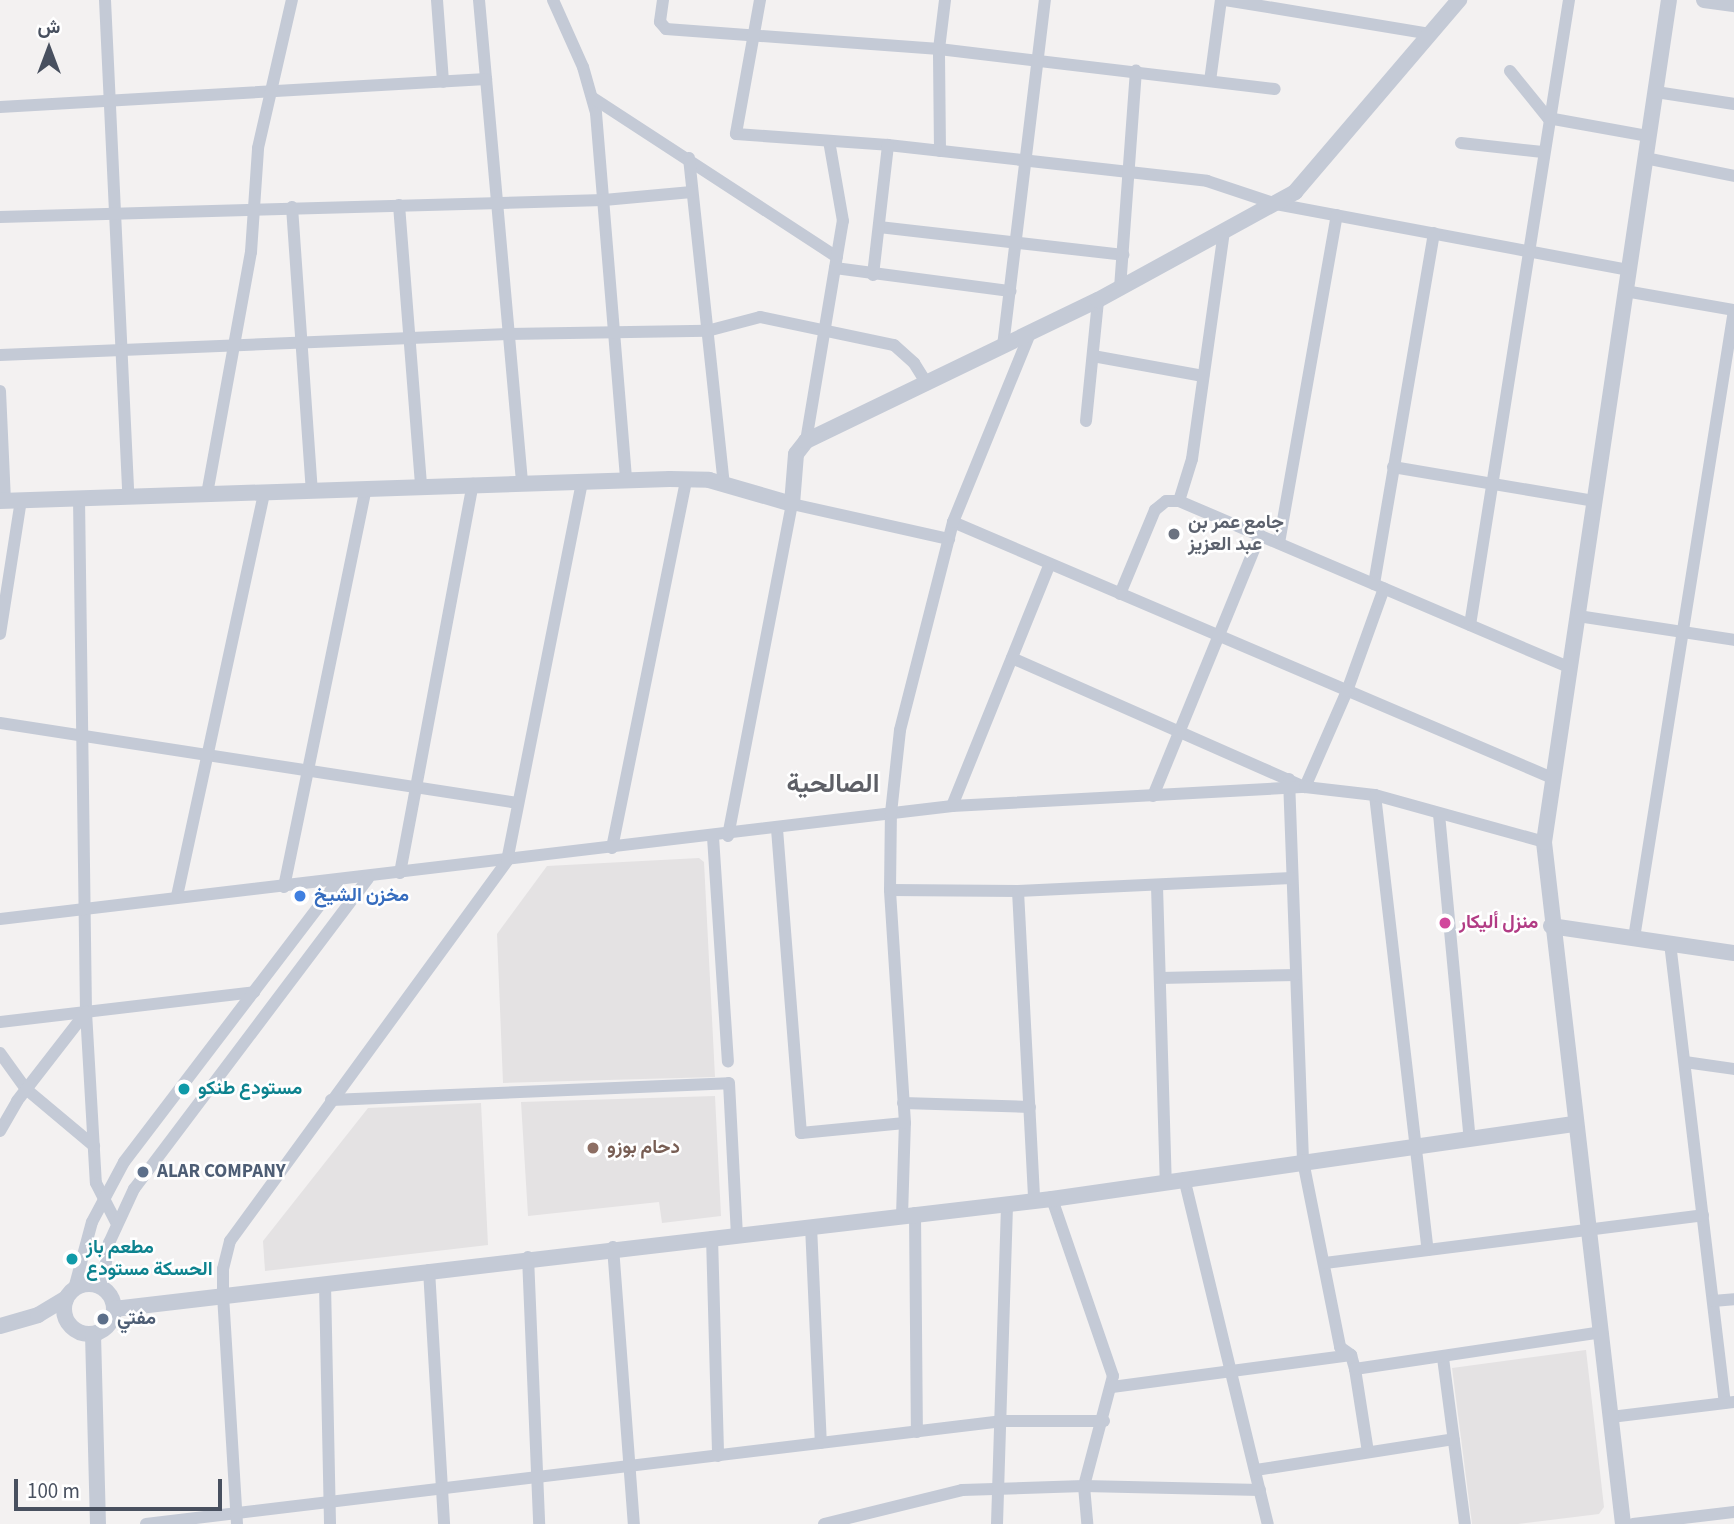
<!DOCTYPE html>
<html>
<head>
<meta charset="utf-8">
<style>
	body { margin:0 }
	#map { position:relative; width:1734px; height:1524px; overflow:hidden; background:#f3f1f1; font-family:"Source Sans 3",Vazirmatn,sans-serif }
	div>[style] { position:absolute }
	.education>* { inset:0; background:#e4e2e3 }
	.minor>* { height:12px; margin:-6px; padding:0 6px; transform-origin:6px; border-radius:6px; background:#c4cad6 }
	.tertiary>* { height:16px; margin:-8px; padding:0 8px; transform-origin:8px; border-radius:8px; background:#c4cad6 }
	.tertiary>.ring { margin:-8px; padding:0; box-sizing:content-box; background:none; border:16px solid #c4cad6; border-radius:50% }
	.dots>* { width:19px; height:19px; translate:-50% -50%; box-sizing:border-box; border:4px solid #fff; border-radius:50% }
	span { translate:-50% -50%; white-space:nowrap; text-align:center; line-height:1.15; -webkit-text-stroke:5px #fff; paint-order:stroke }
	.worship-label { font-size:19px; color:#5b616d; font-weight:700 }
	.left { translate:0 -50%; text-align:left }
	.shop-label { font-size:19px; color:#366cbe; font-weight:700 }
	.hotel-label { font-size:19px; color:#b23c85; font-weight:700 }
	.culture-label { font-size:19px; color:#0d838f; font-weight:700 }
	.education-label { font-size:19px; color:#785e54; font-weight:700 }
	.service-label { font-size:19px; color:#4e5e75; font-weight:700 }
	.district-label { font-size:26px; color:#5d5f66; font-weight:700 }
	.north { position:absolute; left:14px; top:14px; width:70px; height:70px; -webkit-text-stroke:5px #fff; paint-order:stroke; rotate:0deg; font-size:19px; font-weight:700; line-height:28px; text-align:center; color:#48505f }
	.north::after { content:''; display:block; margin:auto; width:24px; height:32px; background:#48505f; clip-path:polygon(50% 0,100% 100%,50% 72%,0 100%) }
	.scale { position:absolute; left:14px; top:1479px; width:208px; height:32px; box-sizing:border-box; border:4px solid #48505f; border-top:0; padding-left:9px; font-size:21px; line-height:24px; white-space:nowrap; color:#48505f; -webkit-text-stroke:5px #fff; paint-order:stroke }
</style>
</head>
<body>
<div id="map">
	<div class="education">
		<i style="clip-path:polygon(699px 858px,704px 862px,715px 1077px,503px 1083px,497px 934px,547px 866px)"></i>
		<i style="clip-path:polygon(715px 1096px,721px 1216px,662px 1223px,659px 1202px,528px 1216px,521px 1102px)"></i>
		<i style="clip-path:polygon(481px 1103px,488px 1245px,265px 1271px,263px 1241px,368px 1108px)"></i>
		<i style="clip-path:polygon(1586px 1350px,1604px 1507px,1599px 1514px,1518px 1524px,1472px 1524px,1452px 1368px)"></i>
	</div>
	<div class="minor">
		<i style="left:105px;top:0;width:497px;rotate:87.3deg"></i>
		<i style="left:437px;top:0;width:82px;rotate:85.8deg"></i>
		<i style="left:479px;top:0;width:485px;rotate:84.9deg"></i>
		<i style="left:553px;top:0;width:73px;rotate:65.9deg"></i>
		<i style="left:583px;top:67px;width:48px;rotate:74.2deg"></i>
		<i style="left:596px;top:113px;width:368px;rotate:85.3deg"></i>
		<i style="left:663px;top:0;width:22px;rotate:98deg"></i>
		<i style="left:660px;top:22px;width:9px;rotate:49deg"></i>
		<i style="left:666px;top:29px;width:274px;rotate:4.2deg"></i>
		<i style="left:939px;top:49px;width:338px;rotate:6.8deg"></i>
		<i style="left:760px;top:0;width:136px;rotate:100.2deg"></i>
		<i style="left:736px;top:134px;width:152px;rotate:4.1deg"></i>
		<i style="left:888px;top:145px;width:321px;rotate:6.4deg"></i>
		<i style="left:1207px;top:181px;width:73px;rotate:18.4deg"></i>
		<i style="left:1276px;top:204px;width:358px;rotate:10.6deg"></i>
		<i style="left:1225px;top:0;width:209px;rotate:9.4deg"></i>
		<i style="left:1510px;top:71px;width:60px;rotate:51deg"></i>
		<i style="left:1548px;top:118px;width:102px;rotate:10.2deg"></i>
		<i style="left:1210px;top:81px;width:82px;rotate:-82.3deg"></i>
		<i style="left:1656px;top:92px;width:79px;rotate:8.7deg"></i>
		<i style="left:593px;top:98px;width:291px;rotate:33.1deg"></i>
		<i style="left:0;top:107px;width:487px;rotate:-3.3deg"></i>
		<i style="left:1461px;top:143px;width:82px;rotate:6.3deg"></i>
		<i style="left:940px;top:151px;width:102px;rotate:-90.6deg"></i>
		<i style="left:939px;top:49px;width:49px;rotate:-83deg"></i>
		<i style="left:689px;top:158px;width:327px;rotate:83.9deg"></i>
		<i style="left:1645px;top:158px;width:91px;rotate:11.4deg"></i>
		<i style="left:399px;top:205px;width:282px;rotate:85.5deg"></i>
		<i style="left:292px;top:207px;width:284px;rotate:86deg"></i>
		<i style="left:0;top:217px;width:604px;rotate:-1.61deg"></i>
		<i style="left:604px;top:200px;width:88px;rotate:-5.2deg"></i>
		<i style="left:879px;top:227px;width:246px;rotate:6.5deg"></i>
		<i style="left:835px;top:268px;width:177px;rotate:7.5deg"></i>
		<i style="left:873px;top:275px;width:131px;rotate:-83.4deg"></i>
		<i style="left:1120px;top:288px;width:218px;rotate:-85.8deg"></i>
		<i style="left:1625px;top:291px;width:111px;rotate:9.9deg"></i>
		<i style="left:1003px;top:346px;width:349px;rotate:-83.1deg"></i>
		<i style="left:0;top:355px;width:508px;rotate:-2.37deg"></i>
		<i style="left:508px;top:334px;width:199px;rotate:-0.9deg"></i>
		<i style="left:707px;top:331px;width:55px;rotate:-14.8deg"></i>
		<i style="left:760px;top:317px;width:137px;rotate:11.8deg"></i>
		<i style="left:894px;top:345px;width:27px;rotate:42deg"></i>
		<i style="left:914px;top:363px;width:25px;rotate:58deg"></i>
		<i style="left:1093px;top:356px;width:112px;rotate:10.3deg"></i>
		<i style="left:0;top:391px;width:110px;rotate:87.4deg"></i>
		<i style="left:1086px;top:421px;width:122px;rotate:-84.3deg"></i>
		<i style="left:806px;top:441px;width:223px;rotate:-80.5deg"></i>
		<i style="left:843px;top:221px;width:81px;rotate:-99.9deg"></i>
		<i style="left:1393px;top:467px;width:205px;rotate:9.6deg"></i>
		<i style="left:207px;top:494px;width:246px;rotate:-79.7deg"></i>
		<i style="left:251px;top:252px;width:104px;rotate:-86.1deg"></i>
		<i style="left:258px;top:148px;width:152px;rotate:-77.1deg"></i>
		<i style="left:79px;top:498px;width:514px;rotate:89.22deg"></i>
		<i style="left:86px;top:1012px;width:171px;rotate:86.7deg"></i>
		<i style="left:96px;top:1183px;width:44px;rotate:62.9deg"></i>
		<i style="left:1179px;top:501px;width:44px;rotate:-72.8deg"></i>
		<i style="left:1192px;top:459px;width:231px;rotate:-82deg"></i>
		<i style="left:953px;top:522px;width:649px;rotate:23.13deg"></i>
		<i style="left:1279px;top:543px;width:333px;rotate:-80deg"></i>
		<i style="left:1374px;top:584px;width:356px;rotate:-80.3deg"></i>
		<i style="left:1120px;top:594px;width:91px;rotate:-67.4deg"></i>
		<i style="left:1155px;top:510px;width:14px;rotate:-39deg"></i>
		<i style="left:1166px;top:501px;width:13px"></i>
		<i style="left:1179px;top:501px;width:424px;rotate:23.1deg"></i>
		<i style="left:1578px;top:616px;width:158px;rotate:8.7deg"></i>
		<i style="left:1470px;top:625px;width:633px;rotate:-81deg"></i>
		<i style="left:0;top:634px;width:136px;rotate:-81.1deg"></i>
		<i style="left:1012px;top:658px;width:320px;rotate:23.8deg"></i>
		<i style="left:1305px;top:787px;width:105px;rotate:-66.4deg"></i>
		<i style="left:1347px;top:691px;width:109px;rotate:-70.2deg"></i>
		<i style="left:0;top:723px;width:524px;rotate:8.78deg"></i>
		<i style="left:1289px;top:779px;width:382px;rotate:87.9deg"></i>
		<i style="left:1303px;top:1161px;width:190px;rotate:78.7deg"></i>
		<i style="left:1340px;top:1347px;width:14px;rotate:36deg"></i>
		<i style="left:1351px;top:1355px;width:15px;rotate:74deg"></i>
		<i style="left:1355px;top:1369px;width:84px;rotate:81.1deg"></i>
		<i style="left:1375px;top:795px;width:458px;rotate:83.4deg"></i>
		<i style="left:1153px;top:796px;width:282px;rotate:-67.7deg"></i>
		<i style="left:952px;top:806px;width:261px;rotate:-68deg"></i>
		<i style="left:1439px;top:814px;width:327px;rotate:84.6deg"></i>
		<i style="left:777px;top:829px;width:305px;rotate:85.5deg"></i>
		<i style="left:801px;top:1133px;width:104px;rotate:-5.5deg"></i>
		<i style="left:728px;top:836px;width:338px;rotate:-79.1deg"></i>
		<i style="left:792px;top:504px;width:161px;rotate:12.6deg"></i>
		<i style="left:713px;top:837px;width:225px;rotate:86.2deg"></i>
		<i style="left:612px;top:848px;width:375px;rotate:-78.6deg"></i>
		<i style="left:400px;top:873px;width:396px;rotate:-79.4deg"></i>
		<i style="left:1157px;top:886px;width:296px;rotate:88.3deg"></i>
		<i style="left:284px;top:887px;width:407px;rotate:-78.4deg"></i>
		<i style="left:890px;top:890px;width:128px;rotate:0.4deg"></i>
		<i style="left:1018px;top:891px;width:274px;rotate:-2.7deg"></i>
		<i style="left:1018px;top:891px;width:310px;rotate:87deg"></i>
		<i style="left:177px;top:896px;width:413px;rotate:-77.8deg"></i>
		<i style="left:0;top:919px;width:959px;rotate:-6.77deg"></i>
		<i style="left:952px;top:806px;width:354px;rotate:-3.1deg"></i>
		<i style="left:1305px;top:787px;width:70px;rotate:6.5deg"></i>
		<i style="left:1375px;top:795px;width:175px;rotate:15.5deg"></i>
		<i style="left:1634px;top:938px;width:636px;rotate:-80.95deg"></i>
		<i style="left:1670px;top:943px;width:463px;rotate:83.2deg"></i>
		<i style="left:1160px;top:978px;width:136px;rotate:-1.3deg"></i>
		<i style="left:0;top:1022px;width:256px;rotate:-6.7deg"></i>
		<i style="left:0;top:1053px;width:44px;rotate:54.2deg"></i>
		<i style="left:26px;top:1089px;width:89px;rotate:40deg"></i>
		<i style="left:1685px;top:1062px;width:49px;rotate:8.1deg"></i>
		<i style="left:331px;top:1100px;width:398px;rotate:-2.4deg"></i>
		<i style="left:729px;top:1083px;width:151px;rotate:87deg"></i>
		<i style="left:903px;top:1103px;width:127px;rotate:1.8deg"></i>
		<i style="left:0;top:1131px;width:34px;rotate:-60deg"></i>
		<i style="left:17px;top:1101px;width:113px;rotate:-52.2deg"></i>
		<i style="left:1184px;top:1178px;width:356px;rotate:76.4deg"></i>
		<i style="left:1052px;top:1199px;width:187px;rotate:71deg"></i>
		<i style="left:1113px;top:1376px;width:114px;rotate:104.8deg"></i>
		<i style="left:1084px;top:1486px;width:38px;rotate:85deg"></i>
		<i style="left:915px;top:1213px;width:219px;rotate:89.5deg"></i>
		<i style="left:902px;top:1216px;width:93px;rotate:-88.2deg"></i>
		<i style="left:905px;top:1123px;width:233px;rotate:-93.7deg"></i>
		<i style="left:890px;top:890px;width:77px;rotate:-89.3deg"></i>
		<i style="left:891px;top:813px;width:83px;rotate:-83.8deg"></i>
		<i style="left:900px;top:730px;width:215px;rotate:-75.7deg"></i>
		<i style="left:953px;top:522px;width:204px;rotate:-67.8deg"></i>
		<i style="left:811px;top:1226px;width:217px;rotate:87.4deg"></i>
		<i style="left:712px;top:1237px;width:219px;rotate:88.4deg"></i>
		<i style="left:613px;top:1247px;width:278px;rotate:85.7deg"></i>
		<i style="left:528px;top:1257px;width:267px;rotate:87.6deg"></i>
		<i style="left:1325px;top:1263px;width:381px;rotate:-7.2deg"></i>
		<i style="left:429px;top:1270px;width:254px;rotate:86.6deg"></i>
		<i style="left:325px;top:1284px;width:240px;rotate:88.8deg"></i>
		<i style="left:102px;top:1287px;width:45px;rotate:-81deg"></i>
		<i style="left:109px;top:1243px;width:60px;rotate:-65.2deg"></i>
		<i style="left:134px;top:1189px;width:389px;rotate:-53deg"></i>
		<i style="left:74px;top:1289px;width:69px;rotate:-75deg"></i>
		<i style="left:92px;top:1222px;width:68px;rotate:-61.9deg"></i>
		<i style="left:124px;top:1162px;width:352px;rotate:-52.7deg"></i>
		<i style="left:1713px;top:1301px;width:21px;rotate:-5deg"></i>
		<i style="left:1443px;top:1358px;width:167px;rotate:82.5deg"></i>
		<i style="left:1355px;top:1369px;width:250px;rotate:-8.5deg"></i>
		<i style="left:1112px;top:1387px;width:241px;rotate:-7.6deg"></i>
		<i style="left:1611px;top:1417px;width:124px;rotate:-7deg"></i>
		<i style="left:1256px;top:1470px;width:200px;rotate:-8.9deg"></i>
		<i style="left:146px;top:1524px;width:863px;rotate:-6.85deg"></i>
		<i style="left:1003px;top:1421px;width:101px"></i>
		<i style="left:237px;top:1524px;width:226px;rotate:-93.5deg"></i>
		<i style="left:223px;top:1298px;width:29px;rotate:-90deg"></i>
		<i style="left:223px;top:1269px;width:29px;rotate:-76deg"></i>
		<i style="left:230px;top:1241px;width:470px;rotate:-53.9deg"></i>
		<i style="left:507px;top:861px;width:387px;rotate:-78.8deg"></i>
		<i style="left:824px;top:1524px;width:142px;rotate:-13.8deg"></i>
		<i style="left:962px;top:1490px;width:122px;rotate:-1.9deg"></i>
		<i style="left:1084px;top:1486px;width:176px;rotate:1.3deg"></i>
		<i style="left:997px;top:1524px;width:320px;rotate:-88.2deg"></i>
		<i style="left:1633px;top:1524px;width:102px;rotate:-6.8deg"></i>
	</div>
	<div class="tertiary">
		<i style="left:1704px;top:0;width:30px;rotate:8deg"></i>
		<i style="left:0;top:501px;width:670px;rotate:-1.88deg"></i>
		<i style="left:670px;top:479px;width:39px;rotate:1deg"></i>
		<i style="left:709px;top:480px;width:86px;rotate:16.1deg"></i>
		<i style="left:792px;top:504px;width:50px;rotate:-85.4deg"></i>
		<i style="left:796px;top:454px;width:16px;rotate:-52deg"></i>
		<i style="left:806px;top:441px;width:324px;rotate:-25.8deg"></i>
		<i style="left:1098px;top:300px;width:225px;rotate:-28.7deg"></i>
		<i style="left:1295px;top:192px;width:253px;rotate:-49.5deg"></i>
		<i style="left:1551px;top:926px;width:185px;rotate:8.4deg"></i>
		<i class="ring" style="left:64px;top:1284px;width:34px;height:34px"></i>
		<i style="left:114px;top:1309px;width:944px;rotate:-6.69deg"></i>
		<i style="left:1052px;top:1199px;width:527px;rotate:-8.18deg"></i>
		<i style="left:0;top:1326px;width:40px;rotate:-16deg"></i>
		<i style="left:38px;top:1315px;width:33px;rotate:-31deg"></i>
		<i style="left:93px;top:1334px;width:190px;rotate:88.5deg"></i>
		<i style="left:1623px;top:1524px;width:687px;rotate:-96.61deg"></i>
		<i style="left:1544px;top:842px;width:851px;rotate:-81.56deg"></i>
	</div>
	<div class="dots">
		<i style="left:1174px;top:534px;background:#6b7280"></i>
		<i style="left:300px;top:896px;background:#3f7fe0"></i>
		<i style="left:1445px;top:923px;background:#d1479c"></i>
		<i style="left:184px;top:1089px;background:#0f9aa8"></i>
		<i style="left:593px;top:1148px;background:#8d6e63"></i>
		<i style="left:143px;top:1172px;background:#5c6f8a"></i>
		<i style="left:72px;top:1259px;background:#0f9aa8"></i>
		<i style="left:103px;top:1319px;background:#5c6f8a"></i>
	</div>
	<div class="worship-label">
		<span class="left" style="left:1188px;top:534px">جامع عمر بن<br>عبد العزيز</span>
	</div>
	<div class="shop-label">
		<span class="left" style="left:314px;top:896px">مخزن الشيخ</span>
	</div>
	<div class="hotel-label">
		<span class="left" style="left:1459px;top:923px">منزل أليكار</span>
	</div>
	<div class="culture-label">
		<span class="left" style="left:198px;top:1089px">مستودع طنكو</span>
		<span class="left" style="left:86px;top:1259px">مطعم باز<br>الحسكة مستودع</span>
	</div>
	<div class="education-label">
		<span class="left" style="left:607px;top:1148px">دحام بوزو</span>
	</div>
	<div class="service-label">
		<span class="left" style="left:157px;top:1172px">ALAR COMPANY</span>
		<span class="left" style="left:117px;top:1319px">مفتي</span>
	</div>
	<div class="district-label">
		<span style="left:833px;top:784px">الصالحية</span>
	</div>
	<div class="north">ش</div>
	<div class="scale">100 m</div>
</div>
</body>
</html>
